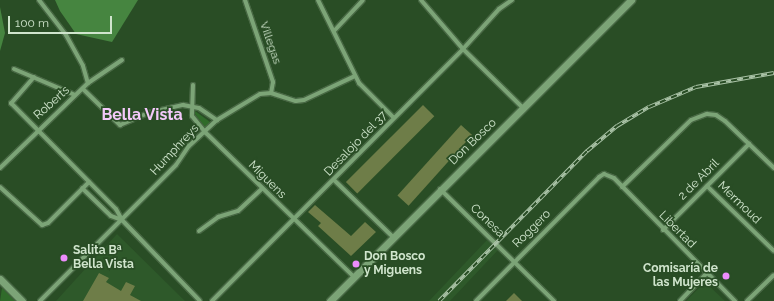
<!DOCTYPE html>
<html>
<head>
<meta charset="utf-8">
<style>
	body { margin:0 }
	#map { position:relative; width:774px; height:301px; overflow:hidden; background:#294d25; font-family:Raleway,sans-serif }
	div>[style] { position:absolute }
	.built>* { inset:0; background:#2e592a }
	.green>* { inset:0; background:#306b2a }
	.forest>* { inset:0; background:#468540 }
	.building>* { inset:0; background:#6e7d48; transform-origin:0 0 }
	.roads { filter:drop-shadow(1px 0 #486844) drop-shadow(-1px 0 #486844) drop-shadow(0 1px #486844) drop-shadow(0 -1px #486844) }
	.minor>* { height:4px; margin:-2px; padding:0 2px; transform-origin:2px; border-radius:2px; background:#7ca477 }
	.tertiary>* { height:7px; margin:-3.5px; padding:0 3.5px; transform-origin:3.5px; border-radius:3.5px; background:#7ca477 }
	.rail>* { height:3.5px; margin-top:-1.75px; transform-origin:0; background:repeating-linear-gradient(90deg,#294d25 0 6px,#aac3a7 0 12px); box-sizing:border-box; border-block:1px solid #aac3a7 }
	.dots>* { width:11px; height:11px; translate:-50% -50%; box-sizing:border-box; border:2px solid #294d25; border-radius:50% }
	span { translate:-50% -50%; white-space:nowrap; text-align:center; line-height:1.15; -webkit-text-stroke:3.5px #294d25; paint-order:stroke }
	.street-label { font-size:12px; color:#d0e5cd }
	.poi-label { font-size:12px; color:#d0e5cd; font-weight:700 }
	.left { translate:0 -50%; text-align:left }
	.right { translate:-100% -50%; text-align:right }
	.district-label { font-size:16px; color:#f3c9fa; font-weight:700 }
	.scale { position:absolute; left:8px; top:16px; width:104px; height:18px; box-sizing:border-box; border:2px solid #d0e5cd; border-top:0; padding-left:5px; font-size:12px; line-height:14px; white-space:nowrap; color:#d0e5cd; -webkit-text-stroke:3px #294d25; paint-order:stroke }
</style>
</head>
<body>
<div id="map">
	<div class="built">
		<i style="clip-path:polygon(117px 234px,185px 301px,56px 301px)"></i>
		<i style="clip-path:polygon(487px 240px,498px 250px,450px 301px,429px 301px)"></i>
		<i style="clip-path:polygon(705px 282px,725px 301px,686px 301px)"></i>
	</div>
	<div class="green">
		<i style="clip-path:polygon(195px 111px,210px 122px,205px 127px,195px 114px)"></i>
		<i style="clip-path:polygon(2px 288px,15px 301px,0 301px)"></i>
	</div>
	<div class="forest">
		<i style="clip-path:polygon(55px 0,138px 0,112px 42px,76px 34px,60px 11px)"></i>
		<i style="clip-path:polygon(0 7px,5px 33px,0 51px)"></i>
	</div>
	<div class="building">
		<i style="left:423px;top:105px;width:16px;height:109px;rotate:45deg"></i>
		<i style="left:461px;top:125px;width:15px;height:95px;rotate:42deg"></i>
		<i style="clip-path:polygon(315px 205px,351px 236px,365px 222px,376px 232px,351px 256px,318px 226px,321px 223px,308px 212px)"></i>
		<i style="clip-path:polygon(99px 273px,109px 278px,106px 282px,121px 291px,126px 282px,135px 286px,130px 295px,141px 301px,83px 301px)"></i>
		<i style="clip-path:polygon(514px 293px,522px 301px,506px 301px)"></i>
	</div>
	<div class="roads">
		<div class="minor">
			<i style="left:39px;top:0;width:44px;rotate:52.4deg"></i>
			<i style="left:66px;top:35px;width:35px;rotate:61deg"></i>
			<i style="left:83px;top:66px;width:18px;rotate:74deg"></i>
			<i style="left:245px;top:0;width:87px;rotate:71.1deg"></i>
			<i style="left:273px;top:82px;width:11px;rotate:100deg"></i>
			<i style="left:318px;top:0;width:93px;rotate:63.7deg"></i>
			<i style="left:359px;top:83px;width:49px;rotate:45deg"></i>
			<i style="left:421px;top:0;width:65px;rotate:49.4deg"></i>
			<i style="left:463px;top:49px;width:86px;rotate:44.5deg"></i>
			<i style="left:334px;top:31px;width:42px;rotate:-46.9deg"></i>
			<i style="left:14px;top:69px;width:66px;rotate:23.1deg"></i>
			<i style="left:34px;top:77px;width:35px;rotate:131deg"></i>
			<i style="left:11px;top:103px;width:149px;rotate:45.3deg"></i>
			<i style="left:116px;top:209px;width:13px;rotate:61deg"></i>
			<i style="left:122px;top:220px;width:12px;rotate:-160deg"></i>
			<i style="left:111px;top:216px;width:40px;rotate:-136deg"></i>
			<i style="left:193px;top:85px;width:31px;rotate:92deg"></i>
			<i style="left:192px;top:116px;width:22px;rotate:51deg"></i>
			<i style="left:206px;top:133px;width:206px;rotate:44.2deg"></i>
			<i style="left:83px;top:89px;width:52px;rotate:44.2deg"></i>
			<i style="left:120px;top:125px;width:30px;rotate:-23deg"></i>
			<i style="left:148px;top:113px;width:36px;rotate:-13deg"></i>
			<i style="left:183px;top:105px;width:16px;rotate:11deg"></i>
			<i style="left:199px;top:108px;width:22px;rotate:34deg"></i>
			<i style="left:0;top:168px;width:122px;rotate:-44deg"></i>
			<i style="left:88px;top:83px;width:41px;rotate:-34.1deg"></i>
			<i style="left:334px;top:180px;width:82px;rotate:44deg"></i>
			<i style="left:707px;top:186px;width:93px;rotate:44.1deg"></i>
			<i style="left:0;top:187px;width:57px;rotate:42.1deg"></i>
			<i style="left:42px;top:225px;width:6px;rotate:-18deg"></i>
			<i style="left:48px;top:223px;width:58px;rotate:-45deg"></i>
			<i style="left:622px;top:187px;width:96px;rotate:-44.2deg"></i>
			<i style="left:691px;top:120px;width:17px;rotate:-21deg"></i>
			<i style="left:707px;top:114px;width:9px;rotate:6deg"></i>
			<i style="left:716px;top:115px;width:11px;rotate:34deg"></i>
			<i style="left:725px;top:121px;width:68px;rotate:43.8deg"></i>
			<i style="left:440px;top:189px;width:160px;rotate:44.5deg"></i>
			<i style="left:122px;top:220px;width:112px;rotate:46.1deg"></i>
			<i style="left:663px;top:230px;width:122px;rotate:-45deg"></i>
			<i style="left:199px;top:231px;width:24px;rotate:-36deg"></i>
			<i style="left:218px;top:217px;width:21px;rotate:-17deg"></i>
			<i style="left:238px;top:211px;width:33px;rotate:-43deg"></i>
			<i style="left:40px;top:301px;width:192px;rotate:-45deg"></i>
			<i style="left:176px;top:165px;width:23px;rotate:-56deg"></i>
			<i style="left:189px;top:146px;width:38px;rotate:-43deg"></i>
			<i style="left:217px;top:120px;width:50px;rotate:-31.2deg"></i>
			<i style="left:260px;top:94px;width:11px;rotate:-5deg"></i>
			<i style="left:271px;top:93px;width:26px;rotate:18deg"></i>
			<i style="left:296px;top:101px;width:8px;rotate:-7deg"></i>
			<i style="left:304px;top:100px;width:56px;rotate:-25.2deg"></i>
			<i style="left:212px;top:301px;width:356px;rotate:-45.1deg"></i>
			<i style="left:463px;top:49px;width:54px;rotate:-48deg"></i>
			<i style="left:499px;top:9px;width:16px;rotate:-35deg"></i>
			<i style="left:476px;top:301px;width:175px;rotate:-45.2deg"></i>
			<i style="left:599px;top:177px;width:6px;rotate:-31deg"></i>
			<i style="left:604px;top:174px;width:11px;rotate:22deg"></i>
			<i style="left:614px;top:178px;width:173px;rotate:45.5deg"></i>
			<i style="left:680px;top:301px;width:39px;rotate:-46deg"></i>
			<i style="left:747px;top:301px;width:37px;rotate:-44deg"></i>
		</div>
		<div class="tertiary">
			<i style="left:0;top:279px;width:31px;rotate:45deg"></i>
			<i style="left:330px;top:301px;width:426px;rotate:-45deg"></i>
		</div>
	</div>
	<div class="rail">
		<i style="left:439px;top:301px;width:211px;rotate:-45.4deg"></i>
		<i style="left:587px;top:151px;width:39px;rotate:-40deg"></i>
		<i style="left:617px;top:126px;width:37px;rotate:-31deg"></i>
		<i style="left:649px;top:107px;width:51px;rotate:-23.1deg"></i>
		<i style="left:696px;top:87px;width:79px;rotate:-10.2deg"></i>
	</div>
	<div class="dots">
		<i style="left:64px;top:258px;background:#ec8cfb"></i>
		<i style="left:356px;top:264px;background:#ec8cfb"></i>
		<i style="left:726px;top:276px;background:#ec8cfb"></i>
	</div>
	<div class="street-label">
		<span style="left:270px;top:43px;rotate:71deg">Villegas</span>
		<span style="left:52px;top:103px;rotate:-42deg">Roberts</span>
		<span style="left:473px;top:142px;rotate:-44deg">Don Bosco</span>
		<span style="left:356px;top:144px;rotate:-46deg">Desalojo del 37</span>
		<span style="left:175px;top:150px;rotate:-47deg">Humphreys</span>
		<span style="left:267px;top:180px;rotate:45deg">Miguens</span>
		<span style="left:699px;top:180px;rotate:-45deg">2 de Abril</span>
		<span style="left:739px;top:203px;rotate:44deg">Mermoud</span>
		<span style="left:487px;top:221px;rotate:44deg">Conesa</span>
		<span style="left:532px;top:229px;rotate:-45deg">Roggero</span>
		<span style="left:677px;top:230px;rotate:45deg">Libertad</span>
	</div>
	<div class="poi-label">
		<span class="left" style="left:73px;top:258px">Salita Bª<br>Bella Vista</span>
		<span class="left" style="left:364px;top:264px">Don Bosco<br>y Miguens</span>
		<span class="right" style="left:718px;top:276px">Comisaría de<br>las Mujeres</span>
	</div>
	<div class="district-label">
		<span style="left:142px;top:115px">Bella Vista</span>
	</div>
	<div class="scale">100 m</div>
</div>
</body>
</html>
